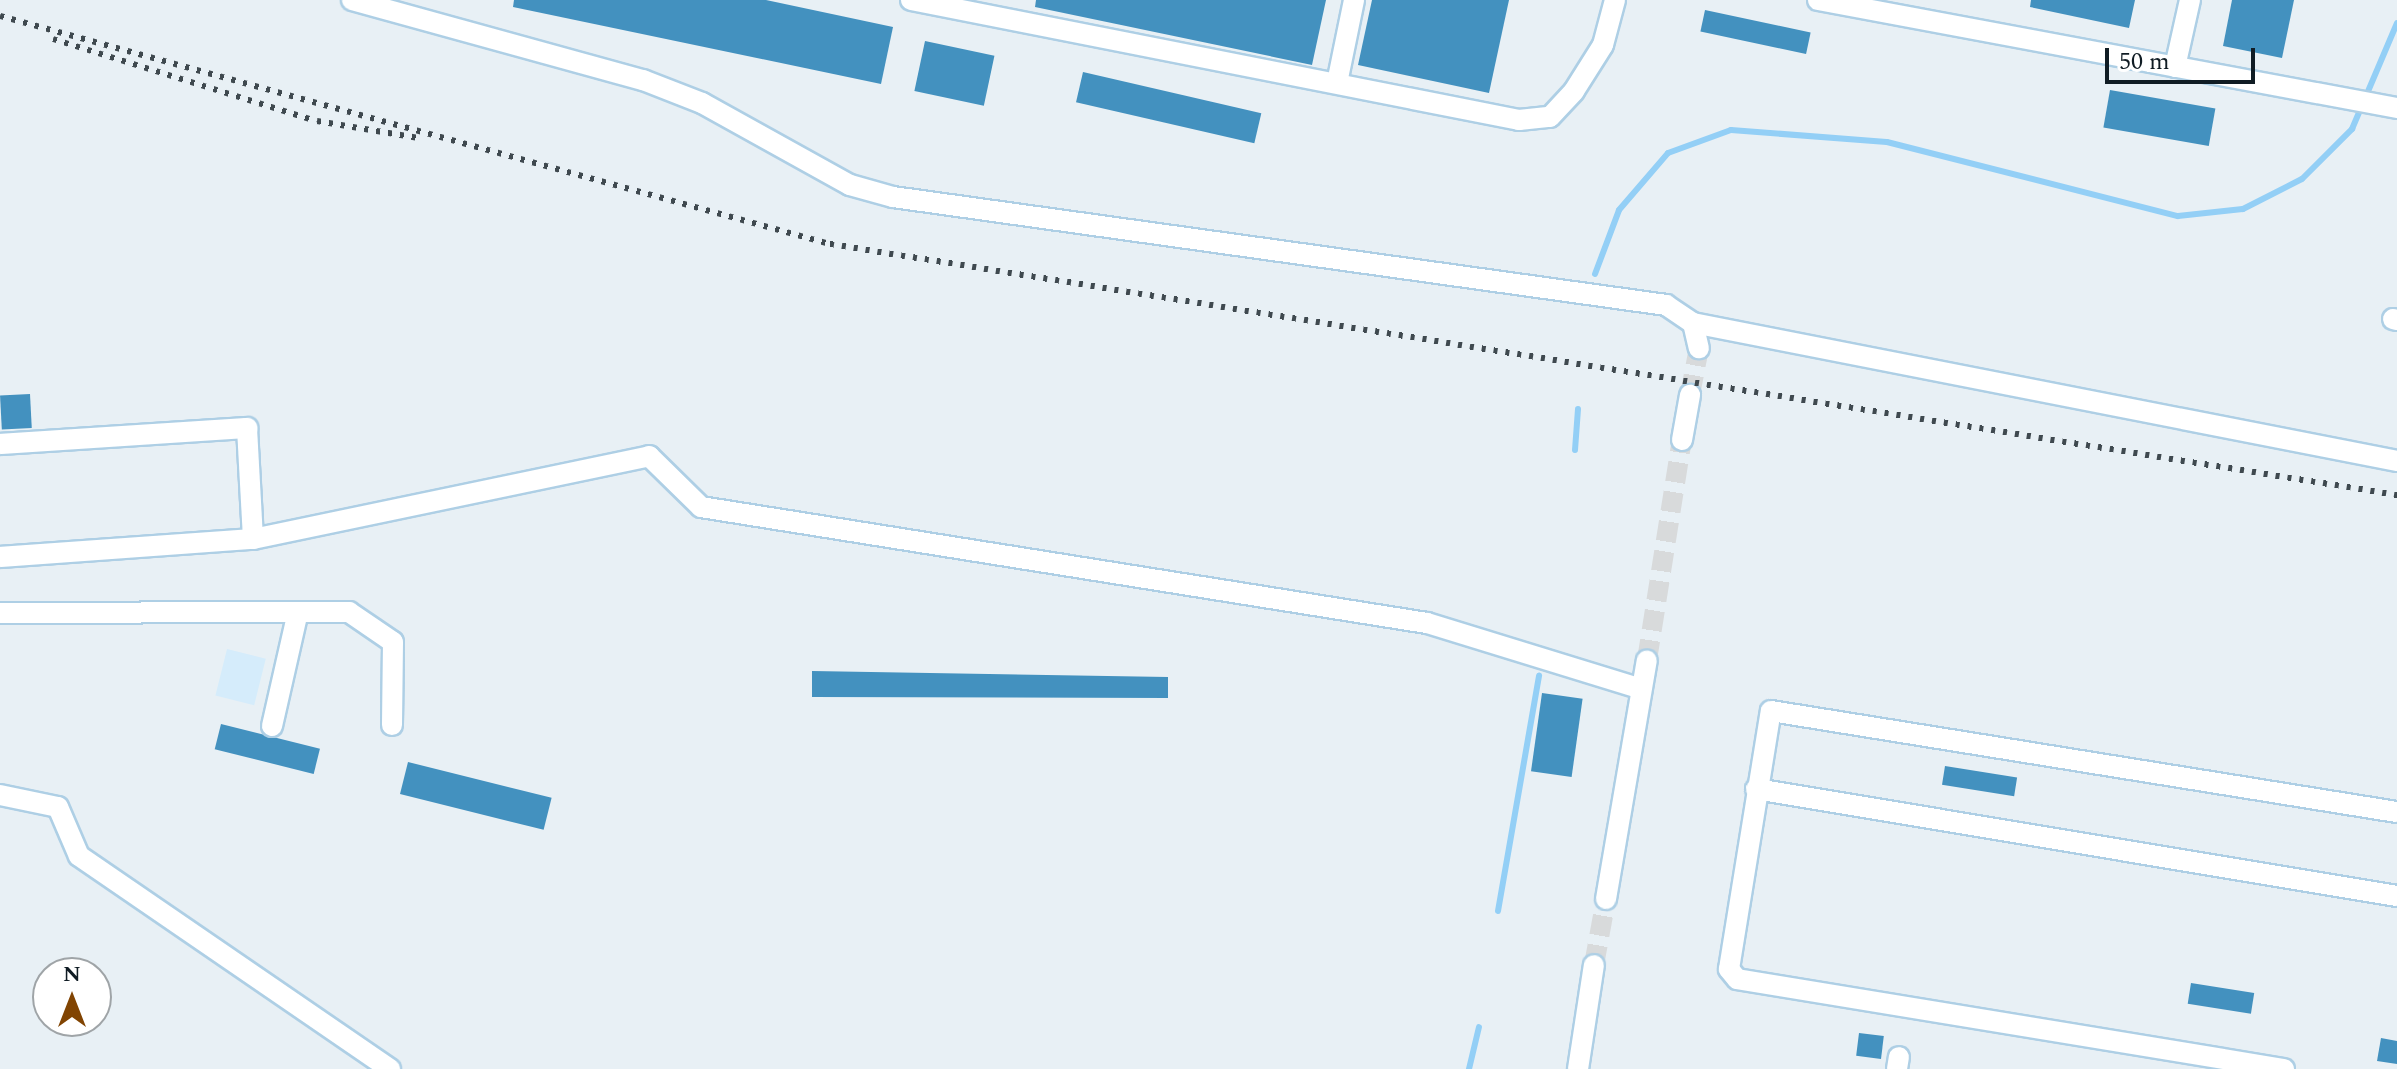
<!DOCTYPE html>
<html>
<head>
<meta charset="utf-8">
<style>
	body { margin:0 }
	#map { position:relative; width:2397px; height:1069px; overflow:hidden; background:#fbfbfb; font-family:Spectral,serif }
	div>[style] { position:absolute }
	.built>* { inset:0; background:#e8f0f5 }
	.green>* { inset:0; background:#d5ecfb; transform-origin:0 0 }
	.stream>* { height:6px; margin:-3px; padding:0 3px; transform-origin:3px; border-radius:3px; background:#93cff6 }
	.building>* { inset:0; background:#4391bf; transform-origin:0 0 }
	.minor-tunnel>* { height:20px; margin-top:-10px; transform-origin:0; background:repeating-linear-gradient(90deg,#d8dadb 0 20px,transparent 0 30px) }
	.roads { filter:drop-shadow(2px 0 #aecfe5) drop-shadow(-2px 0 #aecfe5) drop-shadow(0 2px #aecfe5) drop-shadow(0 -2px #aecfe5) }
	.minor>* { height:20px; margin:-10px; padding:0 10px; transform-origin:10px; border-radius:10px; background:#fff }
	.rail>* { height:6px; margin-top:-3px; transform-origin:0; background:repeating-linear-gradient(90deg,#3f494f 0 4px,transparent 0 12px) }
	span { translate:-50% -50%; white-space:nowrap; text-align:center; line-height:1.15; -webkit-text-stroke:8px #fff; paint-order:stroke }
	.north { position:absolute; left:32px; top:957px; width:80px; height:80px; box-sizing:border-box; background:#fff; border:2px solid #9fa4a7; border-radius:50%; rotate:0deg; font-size:22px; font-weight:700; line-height:32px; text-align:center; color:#101c24 }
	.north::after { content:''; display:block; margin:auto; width:28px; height:36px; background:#814402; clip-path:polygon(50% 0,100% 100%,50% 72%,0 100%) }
	.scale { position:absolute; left:2105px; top:48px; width:150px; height:36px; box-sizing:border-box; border:4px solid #101c24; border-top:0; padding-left:10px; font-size:24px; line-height:28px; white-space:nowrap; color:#101c24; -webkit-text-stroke:6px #fff; paint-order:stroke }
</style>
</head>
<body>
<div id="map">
	<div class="built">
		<i style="clip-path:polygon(evenodd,0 0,2397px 0,2397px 1069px,0 1069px,0 0,48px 973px,96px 973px,96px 1021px,48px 1021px,48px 973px)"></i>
	</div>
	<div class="green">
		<i style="left:227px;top:649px;width:40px;height:48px;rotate:14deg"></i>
	</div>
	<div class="stream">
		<i style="left:1595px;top:274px;width:68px;rotate:-69.4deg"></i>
		<i style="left:1619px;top:210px;width:75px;rotate:-49.3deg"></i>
		<i style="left:1668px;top:153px;width:67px;rotate:-20.1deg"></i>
		<i style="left:1731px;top:130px;width:156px;rotate:4.4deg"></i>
		<i style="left:1887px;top:142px;width:300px;rotate:14.3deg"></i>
		<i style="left:2178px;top:216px;width:65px;rotate:-6.1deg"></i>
		<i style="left:2243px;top:209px;width:66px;rotate:-27deg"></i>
		<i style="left:2302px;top:179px;width:71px;rotate:-45deg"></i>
		<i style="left:2352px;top:129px;width:115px;rotate:-67deg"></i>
		<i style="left:1575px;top:450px;width:41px;rotate:-85.8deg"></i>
		<i style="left:1498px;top:911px;width:239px;rotate:-80.1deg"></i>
		<i style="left:1469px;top:1069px;width:43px;rotate:-76.6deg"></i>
	</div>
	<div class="building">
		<i style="clip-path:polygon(514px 0,766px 0,893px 27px,881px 84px,513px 7px)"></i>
		<i style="clip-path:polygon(1036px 0,1326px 0,1312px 65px,1035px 7px)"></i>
		<i style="clip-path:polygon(1372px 0,1509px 0,1489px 93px,1358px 65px)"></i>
		<i style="clip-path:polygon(2031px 0,2135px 0,2129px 28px,2030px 7px)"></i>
		<i style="clip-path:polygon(2232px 0,2294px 0,2282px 58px,2223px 46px)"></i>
		<i style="left:1705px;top:10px;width:108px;height:22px;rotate:12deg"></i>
		<i style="left:925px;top:41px;width:71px;height:51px;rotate:12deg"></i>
		<i style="left:1083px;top:72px;width:183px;height:31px;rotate:13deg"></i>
		<i style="left:2110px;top:90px;width:107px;height:38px;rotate:10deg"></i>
		<i style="left:30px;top:394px;width:34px;height:30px;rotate:87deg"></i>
		<i style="clip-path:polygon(812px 671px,1168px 677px,1168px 698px,812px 697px)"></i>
		<i style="left:1542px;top:693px;width:41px;height:79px;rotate:8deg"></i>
		<i style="left:221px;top:724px;width:102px;height:26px;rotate:14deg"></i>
		<i style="left:408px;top:762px;width:148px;height:33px;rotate:14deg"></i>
		<i style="left:1945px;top:766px;width:73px;height:19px;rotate:9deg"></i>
		<i style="left:2191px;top:983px;width:64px;height:21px;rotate:9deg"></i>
		<i style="left:1859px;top:1033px;width:25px;height:23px;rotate:7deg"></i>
		<i style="clip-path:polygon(2381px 1038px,2397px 1041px,2397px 1064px,2377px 1061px)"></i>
	</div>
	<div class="minor-tunnel">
		<i style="left:1690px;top:395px;width:48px;rotate:-79.2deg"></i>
		<i style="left:1647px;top:660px;width:223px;rotate:-81deg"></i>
		<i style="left:1594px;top:965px;width:67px;rotate:-79.7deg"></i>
	</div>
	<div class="roads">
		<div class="minor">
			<i style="left:352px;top:0;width:302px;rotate:15.4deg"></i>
			<i style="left:643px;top:80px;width:63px;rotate:21.3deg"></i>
			<i style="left:702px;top:103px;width:169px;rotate:29deg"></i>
			<i style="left:850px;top:185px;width:45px;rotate:15.6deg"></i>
			<i style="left:893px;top:197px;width:781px;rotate:7.95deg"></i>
			<i style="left:1666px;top:305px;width:32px;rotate:34deg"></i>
			<i style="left:1693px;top:323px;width:26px;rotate:77deg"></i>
			<i style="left:911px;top:0;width:620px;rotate:11.16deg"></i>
			<i style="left:1519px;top:120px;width:31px;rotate:-6deg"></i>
			<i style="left:1550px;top:117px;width:35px;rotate:-47deg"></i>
			<i style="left:1574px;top:91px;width:54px;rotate:-57.8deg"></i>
			<i style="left:1603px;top:45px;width:47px;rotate:-75.1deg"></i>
			<i style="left:1818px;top:0;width:589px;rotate:10.57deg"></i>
			<i style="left:2175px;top:67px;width:69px;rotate:-77.4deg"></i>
			<i style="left:1337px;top:83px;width:85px;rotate:-78.4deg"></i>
			<i style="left:2393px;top:319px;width:4px;rotate:14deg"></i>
			<i style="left:1693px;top:323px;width:717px;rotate:11.09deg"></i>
			<i style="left:1682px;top:440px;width:46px;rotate:-79.9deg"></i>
			<i style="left:0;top:444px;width:248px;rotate:-3.7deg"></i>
			<i style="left:247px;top:428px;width:111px;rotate:86.9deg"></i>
			<i style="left:0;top:557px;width:254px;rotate:-4.1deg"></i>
			<i style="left:253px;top:539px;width:405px;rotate:-11.8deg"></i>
			<i style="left:649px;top:456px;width:73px;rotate:44.4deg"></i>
			<i style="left:701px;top:507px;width:735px;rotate:9.08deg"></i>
			<i style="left:1427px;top:623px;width:224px;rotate:17.1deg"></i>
			<i style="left:0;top:613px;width:349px;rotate:-0.2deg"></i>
			<i style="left:349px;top:612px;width:53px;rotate:34.3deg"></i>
			<i style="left:393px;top:642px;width:83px;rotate:90.7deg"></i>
			<i style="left:272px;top:726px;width:117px;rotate:-77.2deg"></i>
			<i style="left:1756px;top:789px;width:650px;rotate:9.48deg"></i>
			<i style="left:0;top:795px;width:59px;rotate:11.7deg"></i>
			<i style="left:58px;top:807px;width:53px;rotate:66.8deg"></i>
			<i style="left:79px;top:856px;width:377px;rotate:34.4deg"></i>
			<i style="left:1606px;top:899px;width:242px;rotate:-80.3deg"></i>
			<i style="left:1578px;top:1069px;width:105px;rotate:-81.3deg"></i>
			<i style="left:1897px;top:1069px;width:12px;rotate:-81deg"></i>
			<i style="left:2284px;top:1069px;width:554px;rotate:-170.66deg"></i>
			<i style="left:1737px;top:979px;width:13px;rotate:-129deg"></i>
			<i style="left:1729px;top:969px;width:261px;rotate:-80.8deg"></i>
			<i style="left:1771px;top:711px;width:634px;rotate:9.17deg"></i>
		</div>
	</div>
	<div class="rail">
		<i style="left:0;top:16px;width:861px;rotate:15.36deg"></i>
		<i style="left:830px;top:244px;width:1587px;rotate:9.1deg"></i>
		<i style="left:53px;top:39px;width:276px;rotate:17.3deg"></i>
		<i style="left:317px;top:121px;width:103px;rotate:9.5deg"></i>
	</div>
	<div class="north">N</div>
	<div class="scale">50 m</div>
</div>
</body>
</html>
